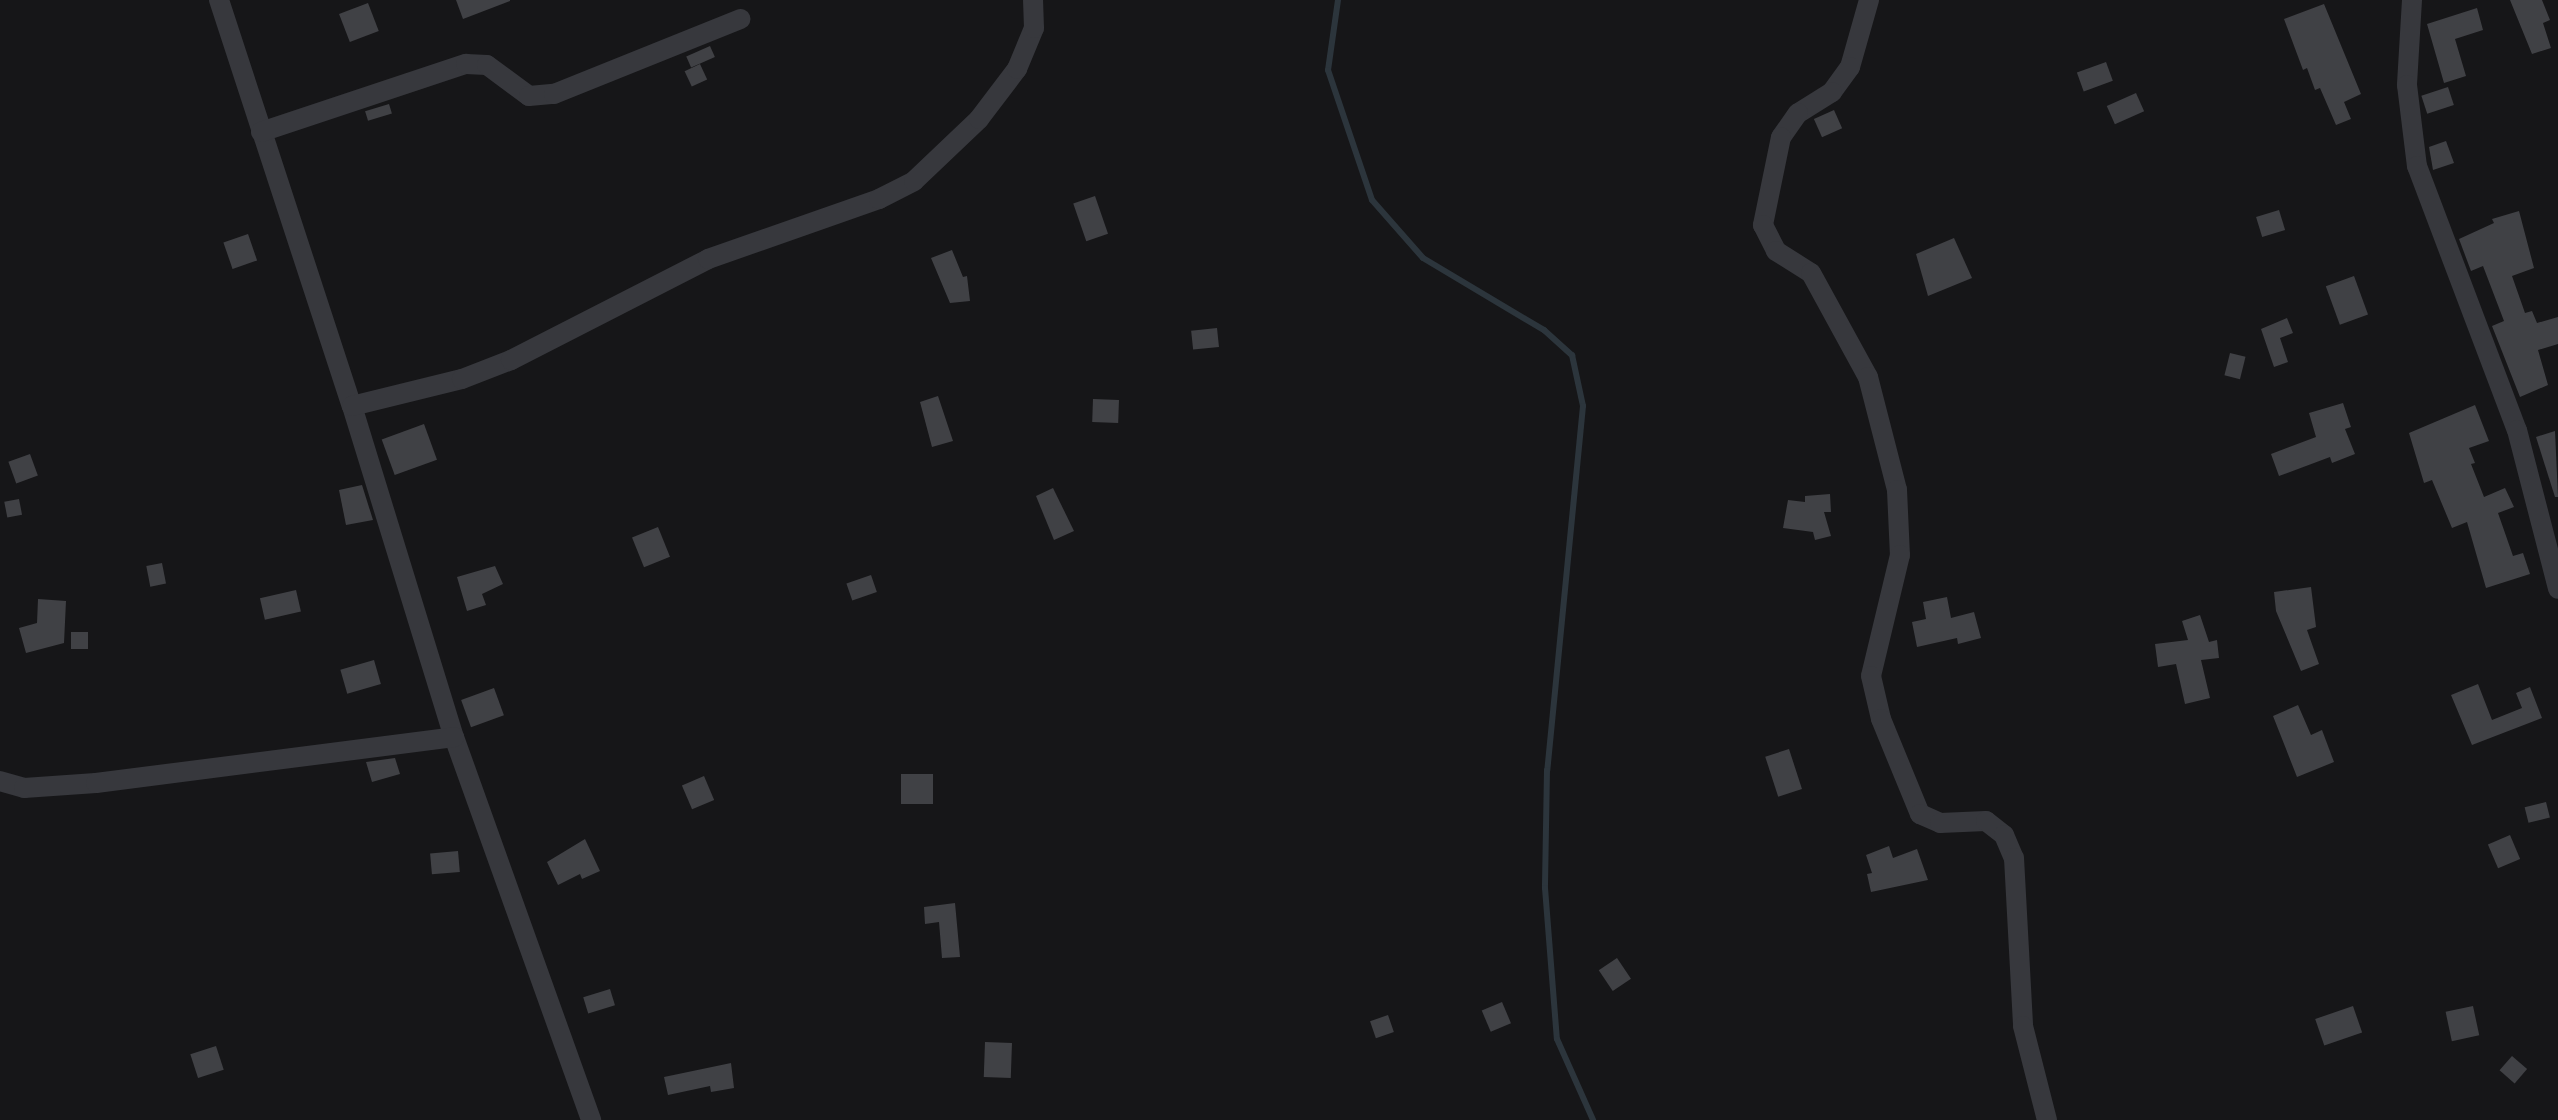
<!DOCTYPE html>
<html>
<head>
<meta charset="utf-8">
<style>
	body { margin:0 }
	#map { position:relative; width:2558px; height:1120px; overflow:hidden; background:#161618; font-family:Inter,sans-serif }
	div>[style] { position:absolute }
	.stream>* { height:6px; margin:-3px; padding:0 3px; transform-origin:3px; border-radius:3px; background:#2c353c }
	.building>* { inset:0; background:#404145; transform-origin:0 0 }
	.minor>* { height:20px; margin:-10px; padding:0 10px; transform-origin:10px; border-radius:10px; background:#37383d }
	span { translate:-50% -50%; white-space:nowrap; text-align:center; line-height:1.15; -webkit-text-stroke:9px #111113; paint-order:stroke }
</style>
</head>
<body>
<div id="map">
	<div class="stream">
		<i style="left:1338px;top:0;width:71px;rotate:98.1deg"></i>
		<i style="left:1328px;top:70px;width:137px;rotate:71.3deg"></i>
		<i style="left:1372px;top:200px;width:77px;rotate:48.7deg"></i>
		<i style="left:1423px;top:258px;width:141px;rotate:30.8deg"></i>
		<i style="left:1544px;top:330px;width:38px;rotate:42deg"></i>
		<i style="left:1572px;top:355px;width:52px;rotate:77.8deg"></i>
		<i style="left:1583px;top:406px;width:366px;rotate:95.6deg"></i>
		<i style="left:1547px;top:770px;width:118px;rotate:91deg"></i>
		<i style="left:1545px;top:888px;width:151px;rotate:85.5deg"></i>
		<i style="left:1557px;top:1039px;width:89px;rotate:66deg"></i>
	</div>
	<div class="building">
		<i style="clip-path:polygon(456px 0,510px 0,510px 1px,463px 19px)"></i>
		<i style="clip-path:polygon(2510px 0,2542px 0,2550px 20px,2543px 23px,2551px 48px,2532px 54px)"></i>
		<i style="left:368px;top:3px;width:30px;height:31px;rotate:69deg"></i>
		<i style="clip-path:polygon(2324px 4px,2361px 94px,2344px 102px,2351px 119px,2336px 125px,2320px 88px,2315px 90px,2307px 68px,2303px 70px,2284px 19px)"></i>
		<i style="clip-path:polygon(2477px 8px,2483px 30px,2455px 39px,2466px 76px,2444px 83px,2427px 24px)"></i>
		<i style="left:710px;top:46px;width:12px;height:26px;rotate:66deg"></i>
		<i style="left:2106px;top:62px;width:20px;height:31px;rotate:70deg"></i>
		<i style="left:700px;top:64px;width:17px;height:17px;rotate:65deg"></i>
		<i style="left:2448px;top:87px;width:19px;height:28px;rotate:72deg"></i>
		<i style="left:2136px;top:93px;width:20px;height:32px;rotate:66deg"></i>
		<i style="left:389px;top:104px;width:10px;height:25px;rotate:73deg"></i>
		<i style="left:1834px;top:110px;width:20px;height:22px;rotate:66deg"></i>
		<i style="clip-path:polygon(2446px 141px,2454px 163px,2433px 170px,2429px 147px)"></i>
		<i style="left:1095px;top:196px;width:40px;height:23px;rotate:71deg"></i>
		<i style="left:2279px;top:210px;width:21px;height:24px;rotate:73deg"></i>
		<i style="clip-path:polygon(2519px 211px,2534px 268px,2512px 276px,2525px 313px,2532px 311px,2537px 323px,2558px 317px,2558px 344px,2538px 350px,2548px 385px,2520px 397px,2492px 326px,2504px 321px,2483px 266px,2471px 271px,2459px 239px,2494px 223px,2492px 219px)"></i>
		<i style="left:248px;top:234px;width:28px;height:26px;rotate:71deg"></i>
		<i style="clip-path:polygon(1954px 238px,1972px 278px,1928px 296px,1916px 254px)"></i>
		<i style="clip-path:polygon(952px 250px,963px 277px,967px 276px,970px 301px,950px 303px,931px 258px)"></i>
		<i style="left:2354px;top:276px;width:41px;height:30px;rotate:70deg"></i>
		<i style="clip-path:polygon(2287px 318px,2293px 333px,2280px 338px,2288px 362px,2274px 367px,2261px 329px)"></i>
		<i style="left:1217px;top:328px;width:19px;height:26px;rotate:84deg"></i>
		<i style="left:2230px;top:353px;width:16px;height:23px;rotate:14deg"></i>
		<i style="clip-path:polygon(938px 396px,953px 441px,932px 447px,920px 402px)"></i>
		<i style="left:1093px;top:399px;width:26px;height:23px;rotate:2deg"></i>
		<i style="clip-path:polygon(2343px 403px,2351px 427px,2345px 429px,2355px 454px,2332px 463px,2330px 457px,2279px 476px,2271px 454px,2316px 437px,2309px 413px)"></i>
		<i style="clip-path:polygon(2475px 405px,2489px 441px,2469px 448px,2475px 463px,2471px 464px,2484px 497px,2505px 488px,2514px 507px,2498px 513px,2513px 556px,2523px 553px,2530px 574px,2486px 588px,2467px 522px,2452px 528px,2432px 480px,2424px 483px,2409px 433px)"></i>
		<i style="left:424px;top:424px;width:38px;height:45px;rotate:70deg"></i>
		<i style="clip-path:polygon(2555px 431px,2558px 497px,2555px 497px,2536px 437px)"></i>
		<i style="left:30px;top:454px;width:23px;height:23px;rotate:70deg"></i>
		<i style="clip-path:polygon(362px 485px,373px 520px,346px 525px,339px 490px)"></i>
		<i style="clip-path:polygon(1053px 488px,1074px 531px,1054px 540px,1036px 496px)"></i>
		<i style="clip-path:polygon(1830px 494px,1831px 512px,1824px 512px,1831px 536px,1815px 540px,1813px 532px,1783px 528px,1788px 500px,1805px 502px,1805px 496px)"></i>
		<i style="left:19px;top:499px;width:16px;height:15px;rotate:79deg"></i>
		<i style="left:658px;top:527px;width:32px;height:28px;rotate:68deg"></i>
		<i style="left:162px;top:563px;width:21px;height:16px;rotate:79deg"></i>
		<i style="clip-path:polygon(495px 566px,503px 584px,482px 594px,486px 605px,467px 611px,457px 577px)"></i>
		<i style="left:871px;top:575px;width:18px;height:26px;rotate:71deg"></i>
		<i style="clip-path:polygon(2311px 587px,2316px 627px,2307px 630px,2319px 664px,2301px 671px,2276px 611px,2274px 592px)"></i>
		<i style="left:296px;top:590px;width:22px;height:37px;rotate:77deg"></i>
		<i style="clip-path:polygon(1947px 597px,1951px 618px,1974px 612px,1981px 638px,1958px 644px,1957px 638px,1917px 647px,1912px 622px,1926px 619px,1923px 602px)"></i>
		<i style="clip-path:polygon(38px 599px,66px 601px,64px 643px,26px 653px,19px 628px,37px 623px)"></i>
		<i style="clip-path:polygon(2200px 615px,2209px 642px,2217px 640px,2219px 658px,2201px 660px,2210px 698px,2185px 704px,2176px 664px,2158px 667px,2155px 644px,2188px 640px,2182px 621px)"></i>
		<i style="left:71px;top:632px;width:17px;height:17px"></i>
		<i style="left:374px;top:660px;width:25px;height:35px;rotate:74deg"></i>
		<i style="clip-path:polygon(2478px 684px,2492px 720px,2522px 708px,2516px 693px,2530px 687px,2542px 718px,2472px 745px,2451px 695px)"></i>
		<i style="left:494px;top:688px;width:29px;height:35px;rotate:70deg"></i>
		<i style="clip-path:polygon(2298px 705px,2311px 735px,2322px 730px,2334px 762px,2297px 777px,2273px 716px)"></i>
		<i style="left:1789px;top:749px;width:42px;height:25px;rotate:72deg"></i>
		<i style="clip-path:polygon(395px 758px,400px 774px,372px 782px,366px 762px)"></i>
		<i style="left:933px;top:774px;width:30px;height:32px;rotate:90deg"></i>
		<i style="left:704px;top:776px;width:26px;height:24px;rotate:67deg"></i>
		<i style="left:2546px;top:802px;width:16px;height:22px;rotate:76deg"></i>
		<i style="left:2510px;top:835px;width:26px;height:24px;rotate:67deg"></i>
		<i style="clip-path:polygon(585px 839px,600px 871px,582px 879px,580px 874px,558px 885px,547px 862px)"></i>
		<i style="clip-path:polygon(1889px 846px,1893px 858px,1917px 849px,1928px 880px,1871px 892px,1867px 874px,1872px 873px,1866px 855px)"></i>
		<i style="left:458px;top:851px;width:21px;height:28px;rotate:85deg"></i>
		<i style="clip-path:polygon(955px 903px,960px 957px,942px 958px,939px 922px,925px 924px,924px 907px)"></i>
		<i style="left:1617px;top:958px;width:25px;height:22px;rotate:56deg"></i>
		<i style="left:610px;top:989px;width:17px;height:28px;rotate:73deg"></i>
		<i style="left:1502px;top:1002px;width:23px;height:22px;rotate:67deg"></i>
		<i style="left:2353px;top:1006px;width:28px;height:40px;rotate:71deg"></i>
		<i style="left:2473px;top:1006px;width:30px;height:28px;rotate:78deg"></i>
		<i style="left:1388px;top:1015px;width:18px;height:19px;rotate:71deg"></i>
		<i style="left:985px;top:1042px;width:27px;height:35px;rotate:2deg"></i>
		<i style="left:216px;top:1046px;width:25px;height:27px;rotate:72deg"></i>
		<i style="left:2512px;top:1056px;width:20px;height:19px;rotate:41deg"></i>
		<i style="clip-path:polygon(731px 1063px,734px 1088px,711px 1092px,710px 1086px,668px 1095px,664px 1077px)"></i>
	</div>
	<div class="minor">
		<i style="left:219px;top:0;width:427px;rotate:71.9deg"></i>
		<i style="left:352px;top:406px;width:346px;rotate:72.9deg"></i>
		<i style="left:454px;top:737px;width:407px;rotate:70.3deg"></i>
		<i style="left:1869px;top:0;width:70px;rotate:105.8deg"></i>
		<i style="left:1850px;top:67px;width:31px;rotate:126deg"></i>
		<i style="left:1832px;top:92px;width:40px;rotate:148deg"></i>
		<i style="left:1798px;top:113px;width:29px;rotate:125deg"></i>
		<i style="left:1781px;top:137px;width:90px;rotate:101.6deg"></i>
		<i style="left:1763px;top:225px;width:29px;rotate:63deg"></i>
		<i style="left:1776px;top:251px;width:41px;rotate:32.2deg"></i>
		<i style="left:1811px;top:273px;width:119px;rotate:61.3deg"></i>
		<i style="left:1868px;top:377px;width:117px;rotate:75.6deg"></i>
		<i style="left:1897px;top:490px;width:65px;rotate:87.4deg"></i>
		<i style="left:1900px;top:555px;width:124px;rotate:103.5deg"></i>
		<i style="left:1871px;top:676px;width:44px;rotate:76.9deg"></i>
		<i style="left:1881px;top:719px;width:103px;rotate:67.7deg"></i>
		<i style="left:1920px;top:814px;width:22px;rotate:24deg"></i>
		<i style="left:1940px;top:823px;width:46px;rotate:-2.5deg"></i>
		<i style="left:1986px;top:821px;width:23px;rotate:38deg"></i>
		<i style="left:2004px;top:835px;width:25px;rotate:67deg"></i>
		<i style="left:2014px;top:858px;width:168px;rotate:86.9deg"></i>
		<i style="left:2023px;top:1026px;width:97px;rotate:75.7deg"></i>
		<i style="left:2412px;top:0;width:85px;rotate:93.4deg"></i>
		<i style="left:2407px;top:85px;width:82px;rotate:83deg"></i>
		<i style="left:2417px;top:166px;width:282px;rotate:69.3deg"></i>
		<i style="left:2517px;top:430px;width:164px;rotate:75.5deg"></i>
		<i style="left:261px;top:132px;width:216px;rotate:-18.4deg"></i>
		<i style="left:466px;top:64px;width:21px;rotate:3deg"></i>
		<i style="left:487px;top:65px;width:52px;rotate:36.4deg"></i>
		<i style="left:529px;top:96px;width:25px;rotate:-5deg"></i>
		<i style="left:554px;top:94px;width:201px;rotate:-21.9deg"></i>
		<i style="left:352px;top:406px;width:113px;rotate:-13.8deg"></i>
		<i style="left:462px;top:379px;width:53px;rotate:-21.2deg"></i>
		<i style="left:511px;top:360px;width:221px;rotate:-27.1deg"></i>
		<i style="left:708px;top:259px;width:181px;rotate:-19.3deg"></i>
		<i style="left:879px;top:199px;width:39px;rotate:-27deg"></i>
		<i style="left:914px;top:181px;width:90px;rotate:-43.6deg"></i>
		<i style="left:979px;top:119px;width:63px;rotate:-52.8deg"></i>
		<i style="left:1017px;top:69px;width:44px;rotate:-67.5deg"></i>
		<i style="left:1034px;top:28px;width:28px;rotate:-92deg"></i>
		<i style="left:0;top:781px;width:25px;rotate:16deg"></i>
		<i style="left:24px;top:788px;width:72px;rotate:-4deg"></i>
		<i style="left:96px;top:783px;width:361px;rotate:-7.3deg"></i>
	</div>
</div>
</body>
</html>
